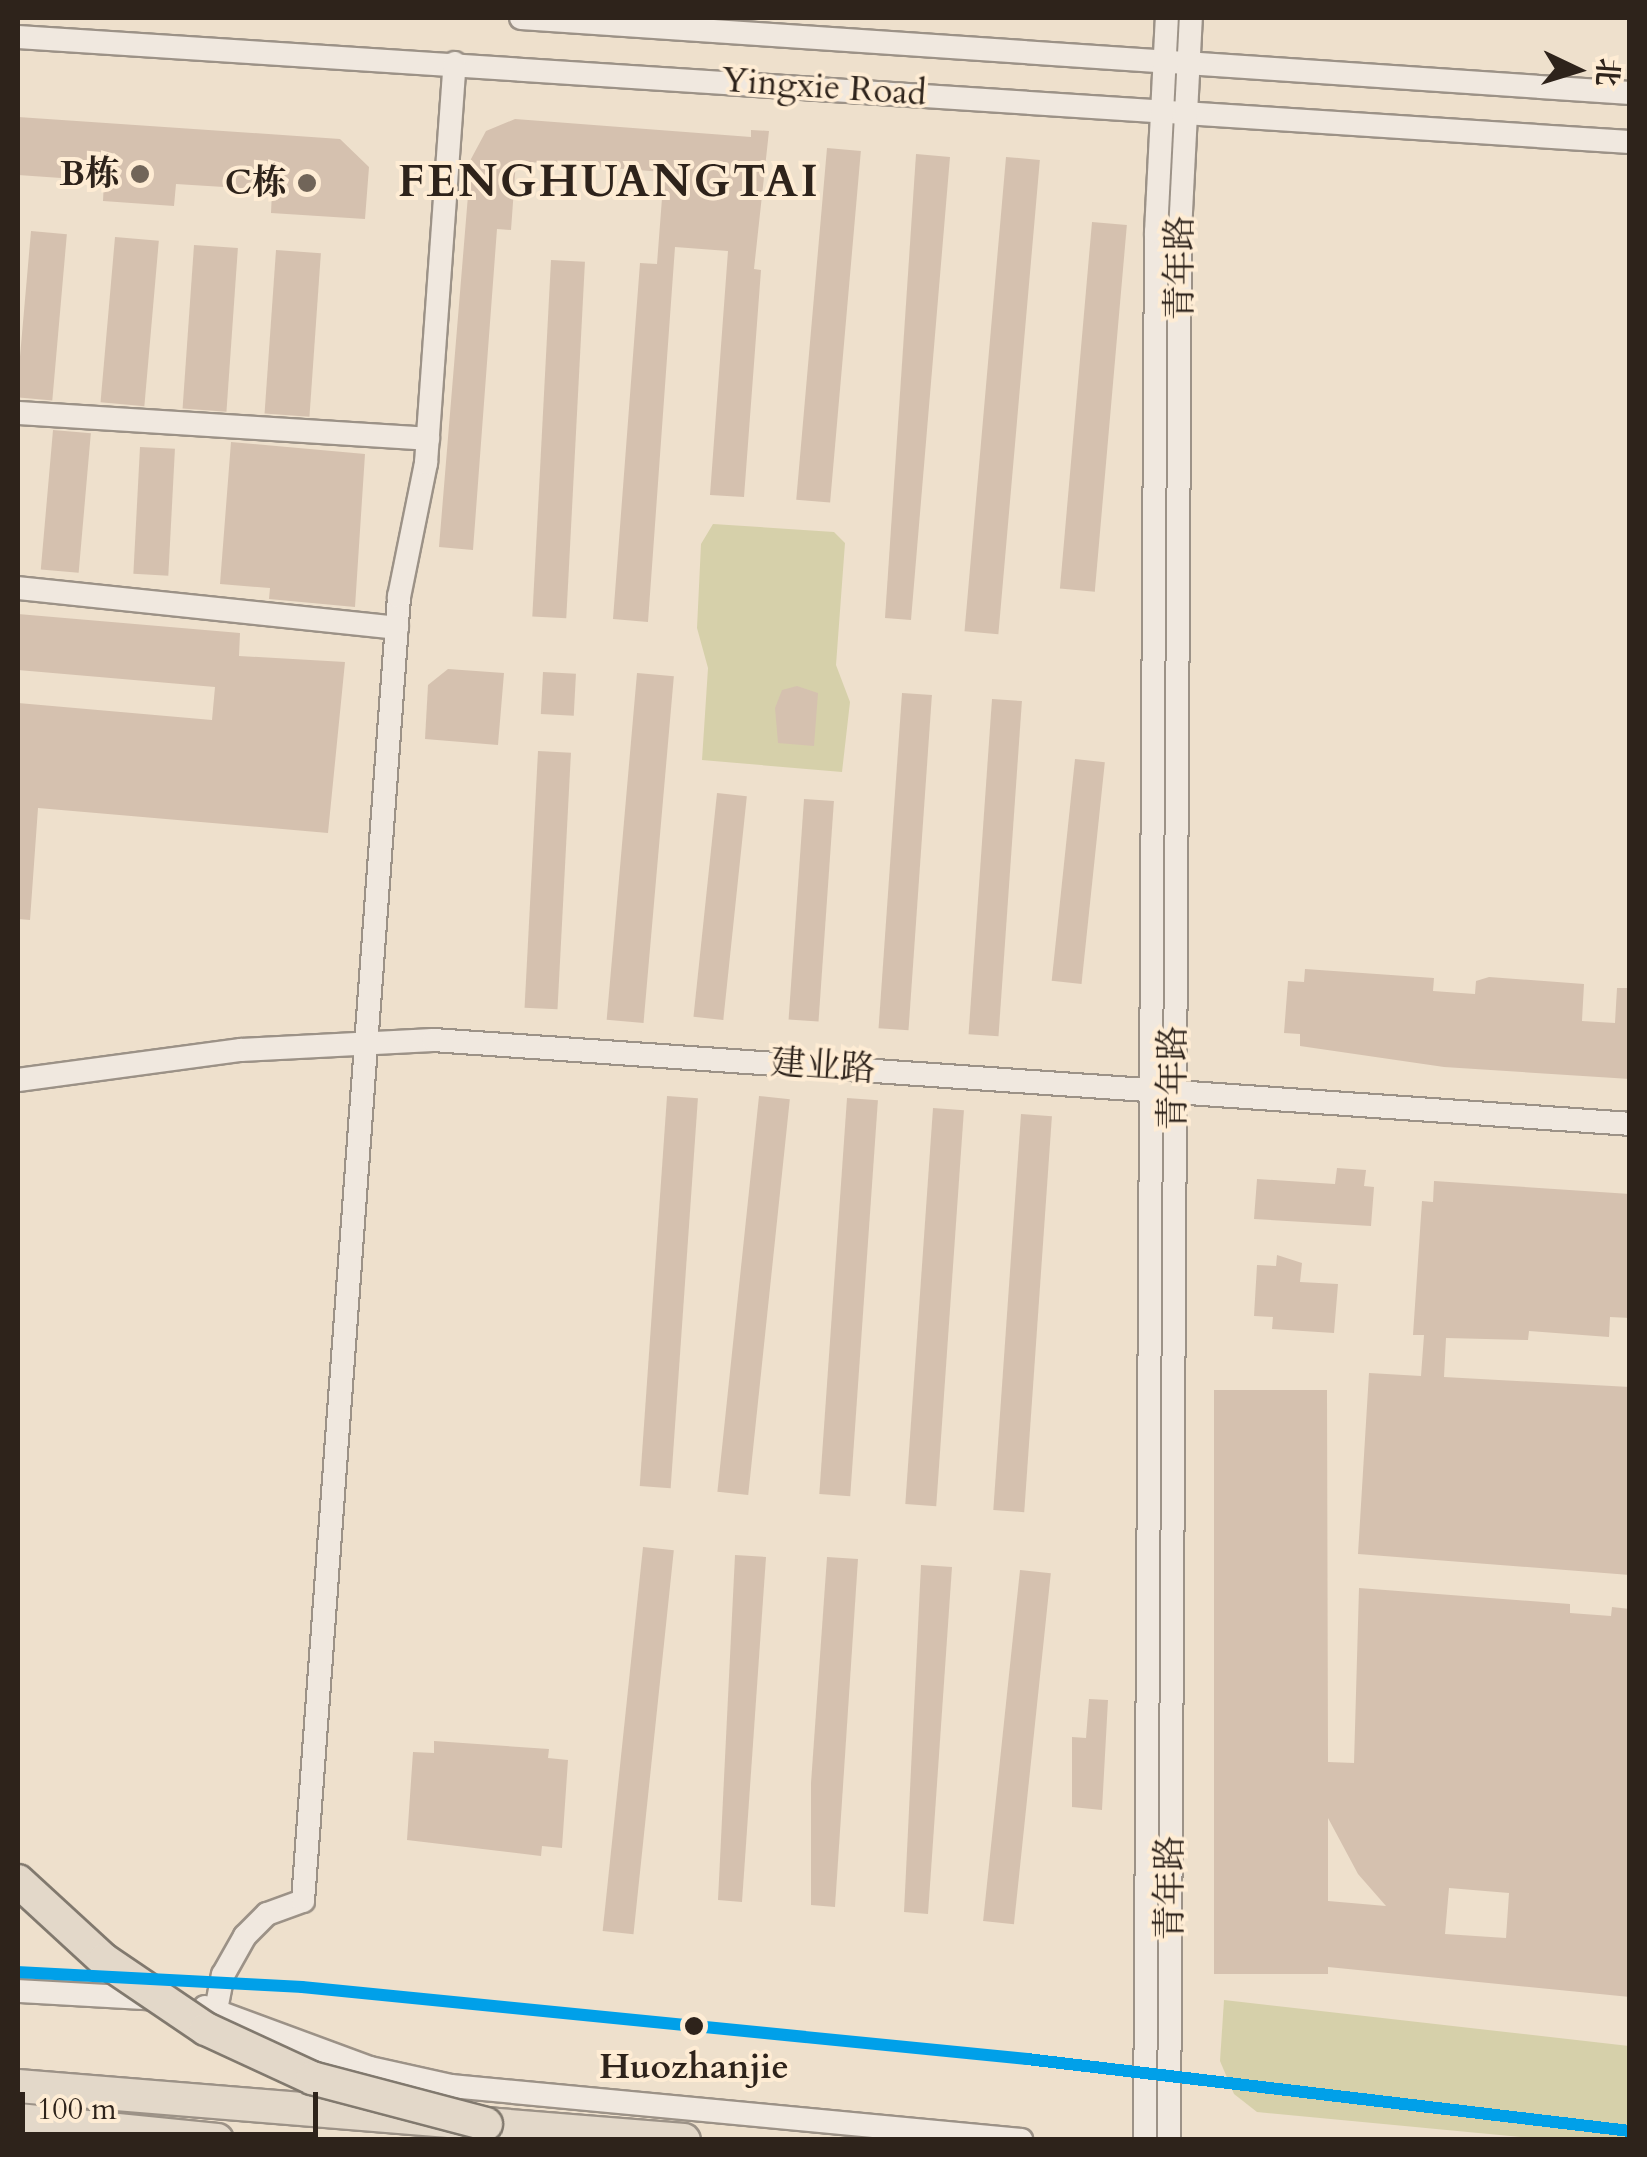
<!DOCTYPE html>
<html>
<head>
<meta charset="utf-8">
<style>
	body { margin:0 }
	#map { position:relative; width:1647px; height:2157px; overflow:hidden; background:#eee0cc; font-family:Cardo,"Noto Serif SC",serif }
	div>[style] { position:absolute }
	.green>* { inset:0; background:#d6d0aa }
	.building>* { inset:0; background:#d5c1af; transform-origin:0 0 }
	.roads { filter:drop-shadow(2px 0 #9c9287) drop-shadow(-2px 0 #9c9287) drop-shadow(0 2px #9c9287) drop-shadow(0 -2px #9c9287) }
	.minor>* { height:22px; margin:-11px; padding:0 11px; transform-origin:11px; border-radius:11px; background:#f0e8df }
	.highway>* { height:32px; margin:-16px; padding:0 16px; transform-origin:16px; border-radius:16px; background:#e3d8c9 }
	.bridges { filter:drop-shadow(2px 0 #81796e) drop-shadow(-2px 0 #81796e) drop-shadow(0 2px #81796e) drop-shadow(0 -2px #81796e) }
	.highway-bridge>* { height:32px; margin:-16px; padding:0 16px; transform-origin:16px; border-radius:16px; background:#e3d8c9 }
	.metro-1>* { height:12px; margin:-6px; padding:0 6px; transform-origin:6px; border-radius:6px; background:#00a0e9 }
	.dots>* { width:28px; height:28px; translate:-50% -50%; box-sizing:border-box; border:5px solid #feecd4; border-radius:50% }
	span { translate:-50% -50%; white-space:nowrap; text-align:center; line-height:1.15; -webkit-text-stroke:8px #feecd4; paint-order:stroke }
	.street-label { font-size:35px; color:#2e231b }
	.poi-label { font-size:35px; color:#2e231b; font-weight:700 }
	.right { translate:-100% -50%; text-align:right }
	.stop-label { font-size:35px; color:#2e231b; font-weight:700 }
	.district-label { font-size:45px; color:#2e231b; font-weight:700; letter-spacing:2.5px }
	.frame { position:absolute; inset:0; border:20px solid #2e231b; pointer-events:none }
	.north { position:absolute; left:1527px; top:20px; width:100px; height:100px; -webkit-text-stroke:8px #feecd4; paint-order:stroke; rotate:94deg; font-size:28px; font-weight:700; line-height:40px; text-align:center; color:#2e231b }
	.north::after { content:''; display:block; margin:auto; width:35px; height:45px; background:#2e231b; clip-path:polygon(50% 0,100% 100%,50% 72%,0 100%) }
	.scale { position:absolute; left:20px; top:2092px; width:298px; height:45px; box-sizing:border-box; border:5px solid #2e231b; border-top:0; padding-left:12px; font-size:30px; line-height:35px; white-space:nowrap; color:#2e231b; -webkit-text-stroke:8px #feecd4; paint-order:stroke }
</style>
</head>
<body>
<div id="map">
	<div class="green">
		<i style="clip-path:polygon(713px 524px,834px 532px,845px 543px,836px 665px,850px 702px,842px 772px,702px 760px,708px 668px,697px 628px,701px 544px)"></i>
		<i style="clip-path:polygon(1224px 2000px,1629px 2046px,1629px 2139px,1541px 2139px,1257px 2112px,1234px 2094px,1220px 2061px)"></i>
	</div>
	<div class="building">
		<i style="clip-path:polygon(18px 117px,340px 139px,369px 167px,365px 219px,271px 213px,272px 190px,176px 184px,174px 206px,103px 201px,104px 181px,18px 175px)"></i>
		<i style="clip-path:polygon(515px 119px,751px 137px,751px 130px,769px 131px,754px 269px,761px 270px,744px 497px,710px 495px,728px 251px,675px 247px,648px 622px,613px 619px,640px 263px,657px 264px,664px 172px,516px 161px,511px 230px,497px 229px,473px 550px,439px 547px,471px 159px,486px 131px)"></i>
		<i style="left:827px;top:148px;width:34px;height:353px;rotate:5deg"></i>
		<i style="clip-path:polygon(916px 154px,950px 157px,911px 620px,885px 618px)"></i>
		<i style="left:1006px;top:157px;width:34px;height:476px;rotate:5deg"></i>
		<i style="left:1092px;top:222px;width:35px;height:368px;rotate:5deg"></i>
		<i style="left:31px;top:231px;width:36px;height:167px;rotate:5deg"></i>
		<i style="left:115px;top:237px;width:44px;height:166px;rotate:5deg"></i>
		<i style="left:194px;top:245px;width:44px;height:164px;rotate:4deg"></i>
		<i style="left:276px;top:250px;width:45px;height:164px;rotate:4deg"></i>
		<i style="left:551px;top:260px;width:34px;height:357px;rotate:3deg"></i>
		<i style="left:53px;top:430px;width:38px;height:140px;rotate:5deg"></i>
		<i style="clip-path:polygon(231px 442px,365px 454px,355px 607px,269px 599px,270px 588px,220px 584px)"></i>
		<i style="left:140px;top:447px;width:35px;height:127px;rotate:3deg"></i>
		<i style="clip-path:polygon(18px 614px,240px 633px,239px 656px,345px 662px,328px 833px,38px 808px,30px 920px,18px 919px,18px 703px,212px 720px,215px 687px,18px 670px)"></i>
		<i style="clip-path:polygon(448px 669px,504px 673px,498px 745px,425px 739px,428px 685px)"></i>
		<i style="left:543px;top:672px;width:33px;height:42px;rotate:3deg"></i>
		<i style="left:637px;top:673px;width:37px;height:348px;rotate:5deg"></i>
		<i style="clip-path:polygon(797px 686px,818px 693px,814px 746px,778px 743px,775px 708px,782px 690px)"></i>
		<i style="left:902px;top:693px;width:30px;height:336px;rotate:4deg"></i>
		<i style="left:992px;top:699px;width:30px;height:336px;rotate:4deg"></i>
		<i style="left:538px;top:751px;width:33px;height:257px;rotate:3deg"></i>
		<i style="left:1075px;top:759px;width:30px;height:223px;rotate:6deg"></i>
		<i style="left:717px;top:793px;width:30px;height:225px;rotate:6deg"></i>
		<i style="left:804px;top:799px;width:30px;height:221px;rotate:4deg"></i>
		<i style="clip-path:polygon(1305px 969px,1434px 978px,1433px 991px,1475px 994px,1476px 981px,1489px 977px,1584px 984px,1582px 1021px,1615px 1023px,1617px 988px,1630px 988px,1630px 1079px,1444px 1067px,1300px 1046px,1300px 1034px,1284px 1033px,1288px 981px,1304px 982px)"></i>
		<i style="left:667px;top:1096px;width:31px;height:391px;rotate:4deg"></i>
		<i style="left:759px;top:1096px;width:31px;height:398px;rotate:6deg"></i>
		<i style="left:847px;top:1098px;width:31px;height:397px;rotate:4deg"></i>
		<i style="left:933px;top:1108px;width:31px;height:397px;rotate:4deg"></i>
		<i style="left:1021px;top:1114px;width:31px;height:397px;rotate:4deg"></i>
		<i style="clip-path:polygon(1337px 1168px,1366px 1170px,1364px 1186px,1374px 1187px,1371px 1226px,1254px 1219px,1257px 1179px,1335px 1184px)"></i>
		<i style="clip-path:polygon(1434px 1181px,1630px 1194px,1630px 1318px,1610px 1317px,1609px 1337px,1529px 1331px,1528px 1340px,1446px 1338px,1444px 1377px,1630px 1387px,1630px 1575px,1358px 1554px,1369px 1373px,1421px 1376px,1424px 1335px,1413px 1335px,1422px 1201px,1433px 1202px)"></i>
		<i style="clip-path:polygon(1277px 1255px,1302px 1263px,1300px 1282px,1338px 1284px,1334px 1333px,1272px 1329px,1273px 1317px,1254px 1316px,1257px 1265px,1276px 1266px)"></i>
		<i style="clip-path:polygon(evenodd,1214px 1390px,1327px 1390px,1328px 1762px,1354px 1763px,1359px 1588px,1570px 1604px,1570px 1613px,1611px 1616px,1612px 1607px,1630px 1609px,1630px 1997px,1328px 1967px,1328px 1974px,1214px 1974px,1214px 1390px,1328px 1818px,1358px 1874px,1386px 1906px,1328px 1901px,1328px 1818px,1214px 1390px,1449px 1888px,1509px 1893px,1506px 1938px,1445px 1934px,1449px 1888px)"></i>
		<i style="left:643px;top:1547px;width:31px;height:386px;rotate:6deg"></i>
		<i style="clip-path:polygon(735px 1555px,766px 1557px,742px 1902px,718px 1900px)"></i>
		<i style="clip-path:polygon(827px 1557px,858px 1559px,835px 1907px,811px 1905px,811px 1783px)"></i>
		<i style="clip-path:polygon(921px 1565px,952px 1567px,928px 1914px,904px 1912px)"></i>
		<i style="left:1020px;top:1570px;width:31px;height:353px;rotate:6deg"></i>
		<i style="clip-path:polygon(1089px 1699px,1108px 1700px,1102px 1810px,1072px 1807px,1072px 1737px,1086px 1738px)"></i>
		<i style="clip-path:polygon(434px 1741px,549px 1749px,548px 1758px,568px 1760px,562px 1848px,542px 1846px,541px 1856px,407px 1840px,413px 1752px,434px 1753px)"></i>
	</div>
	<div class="roads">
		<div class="minor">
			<i style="left:521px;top:18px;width:1112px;rotate:3.87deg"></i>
			<i style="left:18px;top:37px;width:1615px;rotate:3.73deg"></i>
			<i style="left:18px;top:413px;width:411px;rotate:3.6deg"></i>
			<i style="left:18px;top:588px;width:381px;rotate:6deg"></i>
			<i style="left:18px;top:1080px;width:225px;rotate:-7.7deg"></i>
			<i style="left:241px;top:1050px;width:192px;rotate:-3deg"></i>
			<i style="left:433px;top:1040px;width:1200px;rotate:4.01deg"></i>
			<i style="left:18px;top:1991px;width:141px;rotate:3.2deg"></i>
			<i style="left:205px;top:2007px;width:176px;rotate:20.3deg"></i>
			<i style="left:370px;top:2068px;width:83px;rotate:12.5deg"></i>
			<i style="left:451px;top:2086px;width:573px;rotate:5.41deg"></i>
			<i style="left:216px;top:2010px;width:36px;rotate:-79deg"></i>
			<i style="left:223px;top:1975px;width:45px;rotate:-60.6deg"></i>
			<i style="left:245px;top:1936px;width:31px;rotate:-45deg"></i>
			<i style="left:267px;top:1914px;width:38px;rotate:-20deg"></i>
			<i style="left:303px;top:1901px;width:1308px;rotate:-85.79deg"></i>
			<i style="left:399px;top:597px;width:137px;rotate:-78.6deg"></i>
			<i style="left:426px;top:463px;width:401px;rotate:-85.9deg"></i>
			<i style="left:1145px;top:2140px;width:1908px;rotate:-89.67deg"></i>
			<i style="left:1156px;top:232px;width:214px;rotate:-87.1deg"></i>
			<i style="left:1169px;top:2140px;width:1908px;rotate:-89.67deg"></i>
			<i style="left:1180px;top:232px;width:214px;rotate:-87.1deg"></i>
		</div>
		<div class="highway">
			<i style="left:18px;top:2086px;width:668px;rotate:4.64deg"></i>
			<i style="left:18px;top:2120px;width:200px;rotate:5.7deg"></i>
		</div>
	</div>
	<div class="bridges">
		<div class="highway-bridge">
			<i style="left:18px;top:1881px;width:117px;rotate:42.6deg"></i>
			<i style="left:104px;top:1960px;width:123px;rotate:34.1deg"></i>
			<i style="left:206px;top:2029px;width:117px;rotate:24.8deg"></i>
			<i style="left:312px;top:2078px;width:180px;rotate:14.8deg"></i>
		</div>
	</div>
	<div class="metro-1">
		<i style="left:18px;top:1972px;width:284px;rotate:3deg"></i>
		<i style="left:302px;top:1987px;width:729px;rotate:5.67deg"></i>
		<i style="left:1027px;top:2059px;width:607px;rotate:6.81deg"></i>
	</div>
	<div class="dots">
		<i style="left:140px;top:174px;background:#716559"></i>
		<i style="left:307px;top:183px;background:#716559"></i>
		<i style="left:694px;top:2026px;background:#2e231b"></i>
	</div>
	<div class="street-label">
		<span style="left:824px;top:87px;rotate:4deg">Yingxie Road</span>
		<span style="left:1180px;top:268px;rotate:-90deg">青年路</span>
		<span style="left:823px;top:1066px;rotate:4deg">建业路</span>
		<span style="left:1173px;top:1078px;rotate:-90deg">青年路</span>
		<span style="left:1170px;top:1888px;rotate:-90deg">青年路</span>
	</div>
	<div class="poi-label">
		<span class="right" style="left:120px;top:174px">B栋</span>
		<span class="right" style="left:287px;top:183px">C栋</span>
	</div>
	<div class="stop-label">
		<span style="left:694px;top:2067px">Huozhanjie</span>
	</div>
	<div class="district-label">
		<span style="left:609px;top:182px">FENGHUANGTAI</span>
	</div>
	<div class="frame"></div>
	<div class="north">北</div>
	<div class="scale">100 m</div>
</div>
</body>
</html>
